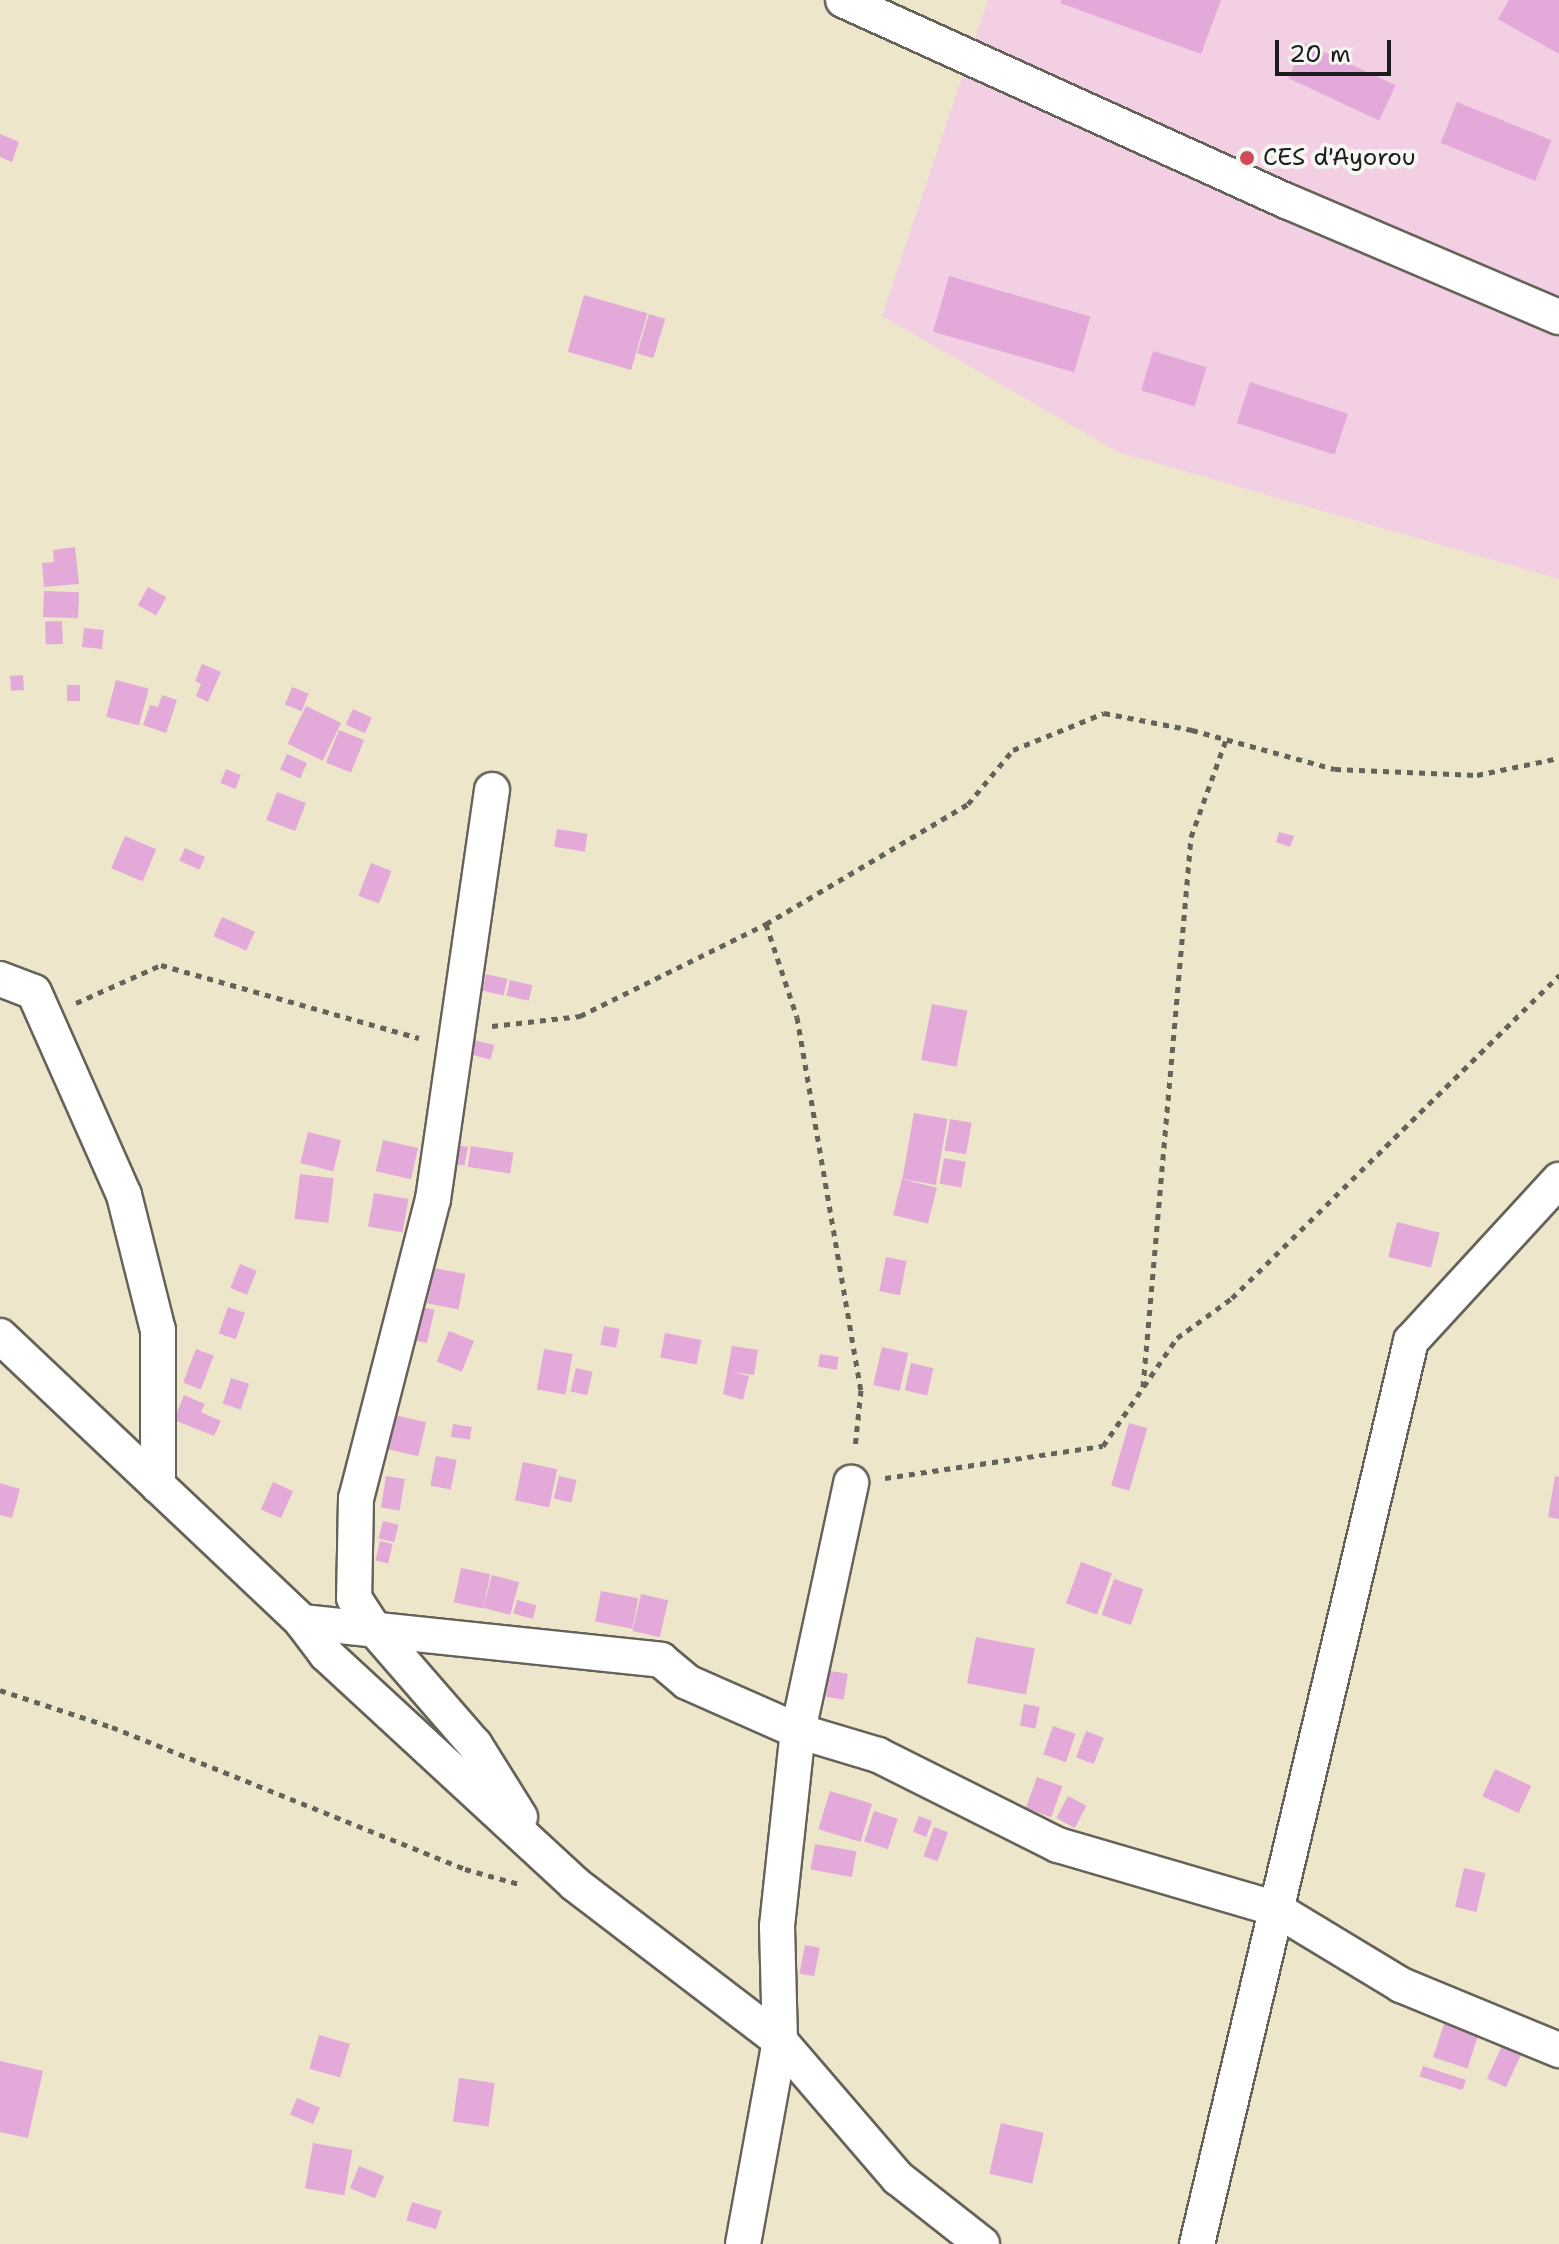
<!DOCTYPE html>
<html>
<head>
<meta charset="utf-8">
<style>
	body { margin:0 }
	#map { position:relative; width:1559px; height:2244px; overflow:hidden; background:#ede6cb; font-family:"Shantell Sans",sans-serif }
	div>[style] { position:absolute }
	.built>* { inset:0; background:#f2cfe2 }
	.building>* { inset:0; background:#e3aad9; transform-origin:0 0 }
	.path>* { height:5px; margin-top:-2.5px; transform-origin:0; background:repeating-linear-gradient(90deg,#656359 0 6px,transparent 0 12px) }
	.roads { filter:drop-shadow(2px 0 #656359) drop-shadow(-2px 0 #656359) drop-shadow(0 2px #656359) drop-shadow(0 -2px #656359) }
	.street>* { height:34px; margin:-17px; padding:0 17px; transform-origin:17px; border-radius:17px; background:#fff }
	.dots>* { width:22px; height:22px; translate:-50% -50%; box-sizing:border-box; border:4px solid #f6f6f2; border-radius:50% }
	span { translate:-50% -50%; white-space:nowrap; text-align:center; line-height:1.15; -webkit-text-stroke:8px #f6f6f2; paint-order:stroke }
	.poi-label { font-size:24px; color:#1c1c1c }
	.left { translate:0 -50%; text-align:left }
	.scale { position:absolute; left:1275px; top:40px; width:116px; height:36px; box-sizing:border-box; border:4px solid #1c1c1c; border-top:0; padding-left:10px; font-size:24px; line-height:28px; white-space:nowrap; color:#1c1c1c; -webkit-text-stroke:6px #f6f6f2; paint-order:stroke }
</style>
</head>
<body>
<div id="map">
	<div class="built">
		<i style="clip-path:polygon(988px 0,1559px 0,1559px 579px,1118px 452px,882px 316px)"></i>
	</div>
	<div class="building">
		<i style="clip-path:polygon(1061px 0,1221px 0,1201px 54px,1060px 3px)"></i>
		<i style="clip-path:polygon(1509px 0,1559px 0,1559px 54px,1498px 19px)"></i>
		<i style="left:1305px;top:43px;width:100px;height:39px;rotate:25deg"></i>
		<i style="left:1457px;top:102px;width:102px;height:44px;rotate:22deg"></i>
		<i style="clip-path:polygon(0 134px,19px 142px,12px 162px,0 157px)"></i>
		<i style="left:949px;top:276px;width:147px;height:58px;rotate:16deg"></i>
		<i style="left:584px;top:295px;width:66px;height:59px;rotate:16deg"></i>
		<i style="left:649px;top:314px;width:17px;height:41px;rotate:17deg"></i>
		<i style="left:1153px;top:351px;width:56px;height:41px;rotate:17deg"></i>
		<i style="left:1250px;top:382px;width:103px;height:43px;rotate:18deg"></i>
		<i style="clip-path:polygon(75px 547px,79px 584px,44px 587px,42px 563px,54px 562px,53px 550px)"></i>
		<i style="left:148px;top:587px;width:21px;height:21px;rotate:29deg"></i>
		<i style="left:44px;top:591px;width:35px;height:26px;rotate:2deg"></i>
		<i style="left:62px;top:621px;width:23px;height:17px;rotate:88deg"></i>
		<i style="left:84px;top:628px;width:20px;height:19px;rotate:6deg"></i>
		<i style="clip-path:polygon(202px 664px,221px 672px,208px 702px,196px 696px,201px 684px,195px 681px)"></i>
		<i style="left:23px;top:675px;width:15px;height:13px;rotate:86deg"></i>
		<i style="left:116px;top:680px;width:34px;height:38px;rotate:15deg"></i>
		<i style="left:67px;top:685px;width:13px;height:16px"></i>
		<i style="left:292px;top:687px;width:18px;height:19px;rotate:22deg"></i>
		<i style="clip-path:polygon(162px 695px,177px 700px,166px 733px,143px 725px,150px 705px,158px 707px)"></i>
		<i style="left:306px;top:706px;width:39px;height:42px;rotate:26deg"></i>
		<i style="left:353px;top:709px;width:21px;height:17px;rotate:25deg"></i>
		<i style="left:339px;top:730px;width:27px;height:35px;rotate:22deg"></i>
		<i style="left:287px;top:754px;width:22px;height:17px;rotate:24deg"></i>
		<i style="left:226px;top:769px;width:16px;height:15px;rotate:22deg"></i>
		<i style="left:277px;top:792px;width:31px;height:30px;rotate:21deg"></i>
		<i style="left:557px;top:829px;width:31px;height:18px;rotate:9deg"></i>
		<i style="clip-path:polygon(1279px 832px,1294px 836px,1290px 847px,1276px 842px)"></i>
		<i style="left:125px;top:836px;width:34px;height:35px;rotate:23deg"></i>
		<i style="left:185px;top:848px;width:22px;height:14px;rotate:24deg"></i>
		<i style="left:371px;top:863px;width:22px;height:35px;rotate:21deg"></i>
		<i style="left:222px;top:917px;width:36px;height:21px;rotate:24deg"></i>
		<i style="left:486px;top:974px;width:22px;height:17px;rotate:13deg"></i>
		<i style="left:510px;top:980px;width:23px;height:16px;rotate:13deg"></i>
		<i style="left:932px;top:1004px;width:36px;height:57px;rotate:11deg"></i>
		<i style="left:470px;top:1039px;width:25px;height:15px;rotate:14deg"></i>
		<i style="left:914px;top:1113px;width:34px;height:67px;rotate:10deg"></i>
		<i style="left:950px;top:1119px;width:22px;height:32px;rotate:10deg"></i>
		<i style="left:308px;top:1132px;width:34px;height:32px;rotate:14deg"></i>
		<i style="left:383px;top:1140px;width:36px;height:32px;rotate:13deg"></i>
		<i style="left:457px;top:1145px;width:11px;height:19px;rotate:10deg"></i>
		<i style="left:471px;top:1146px;width:43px;height:21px;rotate:9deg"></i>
		<i style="left:944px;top:1158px;width:22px;height:26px;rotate:10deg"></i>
		<i style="left:300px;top:1174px;width:34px;height:45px;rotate:7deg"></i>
		<i style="left:902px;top:1179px;width:36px;height:37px;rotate:14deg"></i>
		<i style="left:374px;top:1193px;width:35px;height:34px;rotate:10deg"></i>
		<i style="left:1397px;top:1222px;width:44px;height:36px;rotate:14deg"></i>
		<i style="left:886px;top:1257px;width:21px;height:35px;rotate:11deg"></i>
		<i style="left:240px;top:1264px;width:18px;height:26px;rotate:22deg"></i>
		<i style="left:434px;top:1268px;width:32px;height:36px;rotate:11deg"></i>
		<i style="left:418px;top:1306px;width:17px;height:34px;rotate:13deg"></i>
		<i style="left:228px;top:1307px;width:18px;height:28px;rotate:19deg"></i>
		<i style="left:604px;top:1326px;width:16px;height:19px;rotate:11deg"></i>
		<i style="left:449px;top:1331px;width:27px;height:33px;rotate:22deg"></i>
		<i style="left:665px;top:1333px;width:37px;height:25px;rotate:11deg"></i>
		<i style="clip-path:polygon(732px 1346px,758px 1350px,754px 1375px,733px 1372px,749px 1376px,743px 1400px,723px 1394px)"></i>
		<i style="left:882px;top:1347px;width:27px;height:39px;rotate:13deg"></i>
		<i style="left:196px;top:1349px;width:19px;height:36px;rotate:21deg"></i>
		<i style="left:544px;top:1349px;width:29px;height:41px;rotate:10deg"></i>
		<i style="left:820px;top:1354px;width:19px;height:13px;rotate:9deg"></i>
		<i style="left:911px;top:1363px;width:23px;height:28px;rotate:13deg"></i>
		<i style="left:576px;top:1368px;width:17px;height:24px;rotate:13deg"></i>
		<i style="left:231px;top:1378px;width:19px;height:27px;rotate:18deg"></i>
		<i style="clip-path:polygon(184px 1395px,205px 1404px,201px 1412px,221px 1421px,214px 1436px,174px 1420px)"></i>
		<i style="left:395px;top:1415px;width:32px;height:35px;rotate:13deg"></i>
		<i style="left:1129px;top:1423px;width:19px;height:65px;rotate:16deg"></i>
		<i style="left:453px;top:1424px;width:19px;height:13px;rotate:9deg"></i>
		<i style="left:436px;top:1456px;width:21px;height:30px;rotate:11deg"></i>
		<i style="left:523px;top:1462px;width:35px;height:39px;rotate:12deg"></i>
		<i style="left:386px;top:1476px;width:19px;height:32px;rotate:9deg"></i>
		<i style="left:559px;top:1476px;width:18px;height:23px;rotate:13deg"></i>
		<i style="clip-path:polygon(1555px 1476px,1559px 1477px,1559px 1519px,1548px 1517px)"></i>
		<i style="left:273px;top:1482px;width:22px;height:30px;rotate:24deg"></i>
		<i style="clip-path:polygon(0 1483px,20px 1489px,12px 1518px,0 1515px)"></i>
		<i style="left:383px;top:1521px;width:16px;height:18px;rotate:14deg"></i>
		<i style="left:380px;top:1541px;width:13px;height:20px;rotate:13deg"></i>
		<i style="left:1081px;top:1562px;width:33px;height:44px;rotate:20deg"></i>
		<i style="left:461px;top:1568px;width:30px;height:35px;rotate:12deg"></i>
		<i style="left:492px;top:1575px;width:28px;height:34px;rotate:15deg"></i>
		<i style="left:1114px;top:1579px;width:31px;height:38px;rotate:19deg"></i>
		<i style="left:601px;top:1591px;width:38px;height:31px;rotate:11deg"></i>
		<i style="left:641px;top:1594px;width:28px;height:38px;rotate:13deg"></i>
		<i style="left:517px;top:1600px;width:20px;height:14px;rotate:15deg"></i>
		<i style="left:976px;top:1637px;width:60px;height:47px;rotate:11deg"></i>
		<i style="left:830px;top:1671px;width:18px;height:26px;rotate:9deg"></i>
		<i style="left:1024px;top:1704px;width:16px;height:22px;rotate:11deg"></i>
		<i style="left:1053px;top:1726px;width:24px;height:30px;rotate:19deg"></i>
		<i style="left:1086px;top:1731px;width:19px;height:28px;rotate:21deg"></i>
		<i style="left:1495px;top:1769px;width:40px;height:30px;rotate:25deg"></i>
		<i style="left:1037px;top:1777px;width:27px;height:33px;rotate:20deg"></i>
		<i style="left:830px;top:1791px;width:44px;height:40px;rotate:17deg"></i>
		<i style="left:1068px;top:1796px;width:21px;height:25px;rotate:28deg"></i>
		<i style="left:874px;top:1811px;width:25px;height:32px;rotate:18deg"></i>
		<i style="left:919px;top:1816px;width:14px;height:17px;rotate:21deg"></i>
		<i style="left:934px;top:1827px;width:15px;height:31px;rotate:20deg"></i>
		<i style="left:815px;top:1844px;width:42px;height:26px;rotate:10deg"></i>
		<i style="left:1464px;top:1868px;width:22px;height:40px;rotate:13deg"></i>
		<i style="left:805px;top:1945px;width:15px;height:29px;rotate:11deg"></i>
		<i style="left:1444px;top:2024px;width:36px;height:35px;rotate:18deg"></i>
		<i style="left:319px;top:2035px;width:32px;height:35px;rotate:16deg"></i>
		<i style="left:1503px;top:2044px;width:21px;height:38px;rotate:25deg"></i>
		<i style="clip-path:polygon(0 2061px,43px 2071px,28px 2138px,0 2132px)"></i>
		<i style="left:1423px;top:2066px;width:45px;height:11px;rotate:18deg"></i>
		<i style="left:459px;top:2078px;width:36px;height:44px;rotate:8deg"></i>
		<i style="left:297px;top:2098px;width:25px;height:18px;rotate:23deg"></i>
		<i style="left:1001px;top:2123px;width:44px;height:52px;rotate:13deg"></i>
		<i style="left:313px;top:2143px;width:40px;height:46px;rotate:10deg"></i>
		<i style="left:359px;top:2166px;width:27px;height:24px;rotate:22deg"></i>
		<i style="left:412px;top:2202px;width:31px;height:19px;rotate:17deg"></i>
	</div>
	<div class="path">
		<i style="left:766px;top:924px;width:98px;rotate:71.6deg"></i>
		<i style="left:797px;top:1017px;width:378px;rotate:80.3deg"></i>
		<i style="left:861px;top:1390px;width:58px;rotate:95.9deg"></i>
		<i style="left:76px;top:1003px;width:93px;rotate:-24.1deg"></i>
		<i style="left:161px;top:965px;width:268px;rotate:15.8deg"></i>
		<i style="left:492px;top:1026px;width:89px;rotate:-6.5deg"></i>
		<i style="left:580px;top:1016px;width:208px;rotate:-26.3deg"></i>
		<i style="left:766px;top:924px;width:235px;rotate:-30.7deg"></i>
		<i style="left:968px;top:804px;width:70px;rotate:-50.2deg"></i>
		<i style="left:1013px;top:750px;width:98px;rotate:-22.1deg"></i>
		<i style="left:1104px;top:713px;width:90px;rotate:10.9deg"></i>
		<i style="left:1192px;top:730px;width:148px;rotate:15.3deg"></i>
		<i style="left:1335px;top:769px;width:142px;rotate:2.4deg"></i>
		<i style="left:1477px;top:775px;width:84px;rotate:-11.7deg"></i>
		<i style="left:1143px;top:1387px;width:552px;rotate:-85.01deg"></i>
		<i style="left:1191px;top:837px;width:103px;rotate:-70.2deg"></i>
		<i style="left:885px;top:1478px;width:220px;rotate:-8.4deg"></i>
		<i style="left:1103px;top:1446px;width:131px;rotate:-55.6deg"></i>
		<i style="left:1177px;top:1338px;width:68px;rotate:-36deg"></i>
		<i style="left:1232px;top:1298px;width:460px;rotate:-44.6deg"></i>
		<i style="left:0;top:1690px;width:118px;rotate:18.3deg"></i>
		<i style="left:112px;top:1727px;width:380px;rotate:21.9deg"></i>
		<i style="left:465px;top:1869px;width:56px;rotate:15.5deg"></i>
	</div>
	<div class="roads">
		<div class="street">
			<i style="left:843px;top:0;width:490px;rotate:24.4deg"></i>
			<i style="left:1289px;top:202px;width:293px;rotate:23.1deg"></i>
			<i style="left:492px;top:790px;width:413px;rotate:98.2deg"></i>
			<i style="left:433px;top:1199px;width:309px;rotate:104.4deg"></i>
			<i style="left:356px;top:1498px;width:100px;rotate:91.1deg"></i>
			<i style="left:354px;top:1598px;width:38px;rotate:57deg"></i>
			<i style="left:375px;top:1630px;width:152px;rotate:49deg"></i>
			<i style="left:475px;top:1745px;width:85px;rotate:58deg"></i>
			<i style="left:0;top:979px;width:36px;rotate:21deg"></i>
			<i style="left:34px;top:992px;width:222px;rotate:66.1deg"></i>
			<i style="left:124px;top:1195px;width:139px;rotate:75.9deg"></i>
			<i style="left:158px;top:1330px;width:156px;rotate:90deg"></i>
			<i style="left:0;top:1336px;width:416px;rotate:43.4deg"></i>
			<i style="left:302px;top:1622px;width:40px;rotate:53deg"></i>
			<i style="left:326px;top:1654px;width:339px;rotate:42.7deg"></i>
			<i style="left:575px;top:1884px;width:258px;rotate:37.4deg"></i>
			<i style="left:780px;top:2041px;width:181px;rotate:49.3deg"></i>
			<i style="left:898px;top:2178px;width:107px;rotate:38.2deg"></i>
			<i style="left:302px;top:1622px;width:361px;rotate:6deg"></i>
			<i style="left:661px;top:1660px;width:34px;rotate:40deg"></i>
			<i style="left:687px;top:1682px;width:121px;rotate:23.8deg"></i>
			<i style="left:798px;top:1731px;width:84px;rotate:16.7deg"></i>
			<i style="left:878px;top:1755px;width:201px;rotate:26.6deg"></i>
			<i style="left:1058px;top:1845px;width:225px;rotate:16.3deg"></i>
			<i style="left:1274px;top:1908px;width:149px;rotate:31.2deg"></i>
			<i style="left:1401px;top:1985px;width:171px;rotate:22.4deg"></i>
			<i style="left:743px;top:2244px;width:206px;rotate:-79.7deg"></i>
			<i style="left:780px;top:2041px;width:115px;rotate:-91.5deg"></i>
			<i style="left:777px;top:1926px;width:196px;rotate:-83.9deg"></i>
			<i style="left:798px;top:1731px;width:254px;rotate:-77.9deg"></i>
			<i style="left:1197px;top:2244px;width:928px;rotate:-76.67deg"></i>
			<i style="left:1411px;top:1341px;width:219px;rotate:-47.4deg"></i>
		</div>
	</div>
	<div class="dots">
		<i style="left:1247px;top:158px;background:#d1495b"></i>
	</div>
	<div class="poi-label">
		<span class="left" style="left:1263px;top:158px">CES d'Ayorou</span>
	</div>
	<div class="scale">20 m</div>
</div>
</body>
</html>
